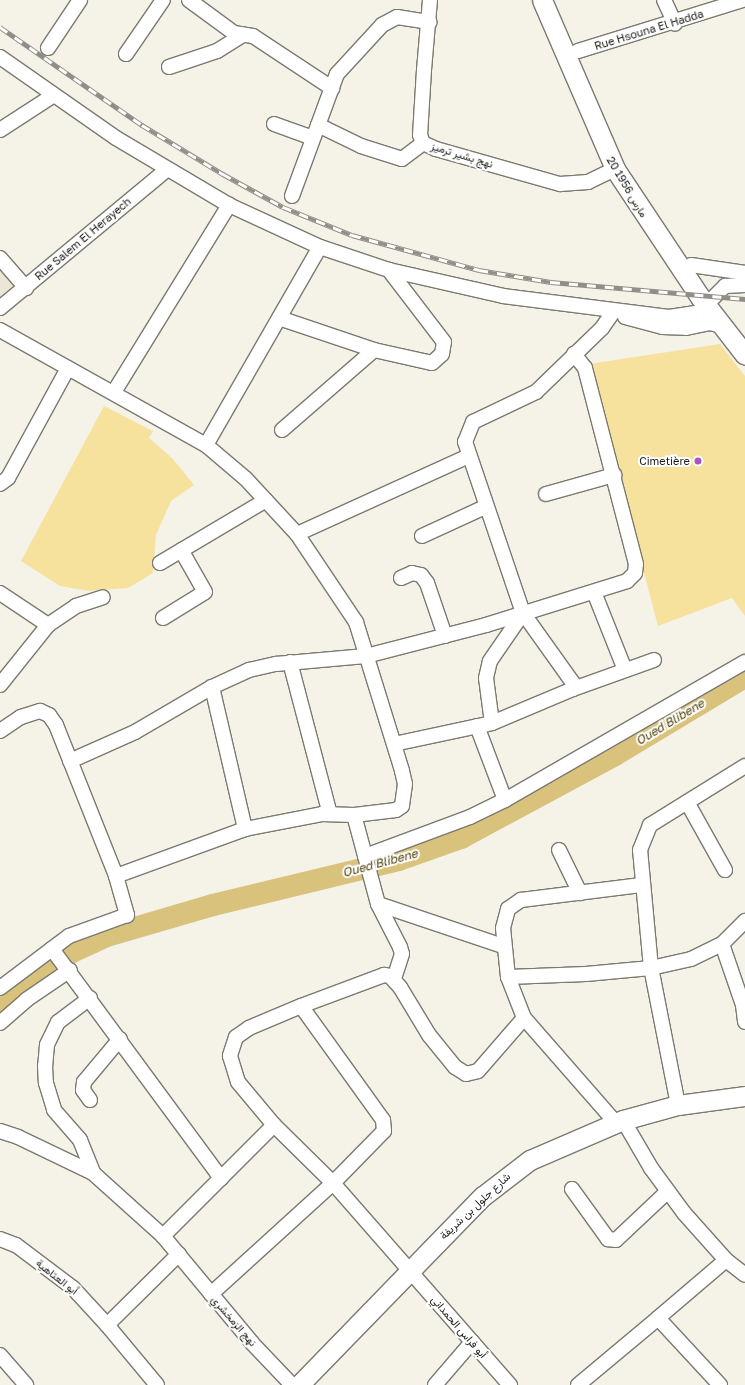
<!DOCTYPE html>
<html>
<head>
<meta charset="utf-8">
<style>
	body { margin:0 }
	#map { position:relative; width:745px; height:1385px; overflow:hidden; background:#f5f2e8; font-family:"Golos Text",Vazirmatn,sans-serif }
	div>[style] { position:absolute }
	.built>* { inset:0; background:#ebe6d5 }
	.green>* { inset:0; background:#f7e29d }
	.river>* { height:22px; margin:-11px; padding:0 11px; transform-origin:11px; border-radius:11px; background:#d9c37c }
	.roads { filter:drop-shadow(1px 0 #7c7971) drop-shadow(-1px 0 #7c7971) drop-shadow(0 1px #7c7971) drop-shadow(0 -1px #7c7971) }
	.minor>* { height:14px; margin:-7px; padding:0 7px; transform-origin:7px; border-radius:7px; background:#fff }
	.secondary>* { height:19px; margin:-9.5px; padding:0 9.5px; transform-origin:9.5px; border-radius:9.5px; background:#fff }
	.rail>* { height:4.5px; margin-top:-2.25px; transform-origin:0; background:repeating-linear-gradient(90deg,#fff 0 9px,#908e87 0 18px); box-sizing:border-box; border-block:1px solid #908e87 }
	.dots>* { width:11px; height:11px; translate:-50% -50%; box-sizing:border-box; border:2px solid #fff; border-radius:50% }
	span { translate:-50% -50%; white-space:nowrap; text-align:center; line-height:1.15; -webkit-text-stroke:4px #fff; paint-order:stroke }
	.street-label { font-size:11px; color:#1c1b18 }
	.poi-label { font-size:11px; color:#1c1b18 }
	.right { translate:-100% -50%; text-align:right }
	.water-label { font-size:12px; color:#514207; font-style:italic }
</style>
</head>
<body>
<div id="map">
	<div class="built">
		<i style="clip-path:polygon(0 264px,16px 283px,0 297px)"></i>
	</div>
	<div class="green">
		<i style="clip-path:polygon(720px 344px,745px 376px,745px 616px,732px 598px,658px 626px,589px 364px)"></i>
		<i style="clip-path:polygon(104px 406px,153px 431px,149px 438px,173px 459px,194px 485px,171px 501px,156px 535px,153px 573px,128px 588px,89px 591px,60px 586px,21px 561px)"></i>
	</div>
	<div class="river">
		<i style="left:0;top:1006px;width:88px;rotate:-37.1deg"></i>
		<i style="left:70px;top:953px;width:41px;rotate:-24.7deg"></i>
		<i style="left:107px;top:936px;width:110px;rotate:-16.3deg"></i>
		<i style="left:213px;top:905px;width:191px;rotate:-13.6deg"></i>
		<i style="left:399px;top:860px;width:66px;rotate:-19.5deg"></i>
		<i style="left:461px;top:838px;width:175px;rotate:-28.3deg"></i>
		<i style="left:615px;top:755px;width:152px;rotate:-31deg"></i>
	</div>
	<div class="roads">
		<div class="minor">
			<i style="left:189px;top:0;width:56px;rotate:36.3deg"></i>
			<i style="left:234px;top:33px;width:19px;rotate:9deg"></i>
			<i style="left:253px;top:36px;width:95px;rotate:33.4deg"></i>
			<i style="left:430px;top:0;width:70px;rotate:94.9deg"></i>
			<i style="left:424px;top:70px;width:65px;rotate:93.5deg"></i>
			<i style="left:420px;top:135px;width:9px;rotate:69deg"></i>
			<i style="left:423px;top:143px;width:14px;rotate:25deg"></i>
			<i style="left:436px;top:149px;width:129px;rotate:15.8deg"></i>
			<i style="left:560px;top:184px;width:28px;rotate:-4deg"></i>
			<i style="left:588px;top:182px;width:30px;rotate:-26deg"></i>
			<i style="left:664px;top:0;width:26px;rotate:65deg"></i>
			<i style="left:48px;top:48px;width:58px;rotate:-56.3deg"></i>
			<i style="left:578px;top:51px;width:173px;rotate:-17.2deg"></i>
			<i style="left:126px;top:54px;width:65px;rotate:-55.6deg"></i>
			<i style="left:0;top:57px;width:141px;rotate:34.9deg"></i>
			<i style="left:116px;top:138px;width:131px;rotate:30.7deg"></i>
			<i style="left:229px;top:205px;width:100px;rotate:24.8deg"></i>
			<i style="left:320px;top:247px;width:73px;rotate:18.4deg"></i>
			<i style="left:389px;top:270px;width:117px;rotate:12.8deg"></i>
			<i style="left:503px;top:296px;width:167px;rotate:7.2deg"></i>
			<i style="left:669px;top:317px;width:30px;rotate:-9deg"></i>
			<i style="left:699px;top:312px;width:37px;rotate:-45deg"></i>
			<i style="left:725px;top:286px;width:20px;rotate:-3deg"></i>
			<i style="left:169px;top:67px;width:51px;rotate:-18.4deg"></i>
			<i style="left:217px;top:51px;width:31px;rotate:-32deg"></i>
			<i style="left:274px;top:124px;width:41px;rotate:19.7deg"></i>
			<i style="left:318px;top:125px;width:48px;rotate:26deg"></i>
			<i style="left:361px;top:146px;width:43px;rotate:17.6deg"></i>
			<i style="left:402px;top:159px;width:26px;rotate:-37deg"></i>
			<i style="left:0;top:130px;width:64px;rotate:-32.9deg"></i>
			<i style="left:292px;top:196px;width:130px;rotate:-69.8deg"></i>
			<i style="left:337px;top:74px;width:67px;rotate:-47.4deg"></i>
			<i style="left:382px;top:25px;width:17px;rotate:-28deg"></i>
			<i style="left:397px;top:17px;width:33px;rotate:9deg"></i>
			<i style="left:0;top:258px;width:40px;rotate:49deg"></i>
			<i style="left:691px;top:265px;width:55px;rotate:8.4deg"></i>
			<i style="left:0;top:308px;width:216px;rotate:-39.7deg"></i>
			<i style="left:625px;top:317px;width:38px;rotate:15deg"></i>
			<i style="left:662px;top:327px;width:24px;rotate:2deg"></i>
			<i style="left:686px;top:328px;width:25px;rotate:-12deg"></i>
			<i style="left:710px;top:323px;width:12px;rotate:14deg"></i>
			<i style="left:279px;top:318px;width:100px;rotate:18.6deg"></i>
			<i style="left:374px;top:350px;width:59px;rotate:12.6deg"></i>
			<i style="left:432px;top:363px;width:13px;rotate:-42deg"></i>
			<i style="left:442px;top:354px;width:12px;rotate:-81deg"></i>
			<i style="left:444px;top:342px;width:91px;rotate:-127.4deg"></i>
			<i style="left:0;top:330px;width:236px;rotate:29.2deg"></i>
			<i style="left:206px;top:445px;width:52px;rotate:40.4deg"></i>
			<i style="left:246px;top:479px;width:75px;rotate:47.2deg"></i>
			<i style="left:297px;top:534px;width:106px;rotate:56.2deg"></i>
			<i style="left:356px;top:622px;width:156px;rotate:72.8deg"></i>
			<i style="left:402px;top:771px;width:13px;rotate:77deg"></i>
			<i style="left:405px;top:784px;width:22px;rotate:98deg"></i>
			<i style="left:402px;top:806px;width:7px;rotate:146deg"></i>
			<i style="left:396px;top:810px;width:42px;rotate:173.2deg"></i>
			<i style="left:354px;top:815px;width:92px;rotate:74.9deg"></i>
			<i style="left:378px;top:904px;width:132px;rotate:18.6deg"></i>
			<i style="left:114px;top:392px;width:220px;rotate:-58.4deg"></i>
			<i style="left:282px;top:430px;width:122px;rotate:-41deg"></i>
			<i style="left:206px;top:445px;width:228px;rotate:-60.1deg"></i>
			<i style="left:0;top:484px;width:10px;rotate:-37deg"></i>
			<i style="left:8px;top:478px;width:125px;rotate:-61.4deg"></i>
			<i style="left:546px;top:494px;width:71px;rotate:-15.6deg"></i>
			<i style="left:297px;top:534px;width:187px;rotate:-24.4deg"></i>
			<i style="left:422px;top:536px;width:69px;rotate:-24.7deg"></i>
			<i style="left:160px;top:563px;width:123px;rotate:-30.7deg"></i>
			<i style="left:401px;top:578px;width:12px;rotate:-24deg"></i>
			<i style="left:412px;top:573px;width:9px;rotate:13deg"></i>
			<i style="left:421px;top:575px;width:10px;rotate:53deg"></i>
			<i style="left:427px;top:583px;width:56px;rotate:71.2deg"></i>
			<i style="left:594px;top:592px;width:84px;rotate:68.3deg"></i>
			<i style="left:0;top:593px;width:58px;rotate:33.7deg"></i>
			<i style="left:163px;top:618px;width:49px;rotate:-31.8deg"></i>
			<i style="left:205px;top:592px;width:48px;rotate:-119.7deg"></i>
			<i style="left:290px;top:662px;width:157px;rotate:75.3deg"></i>
			<i style="left:0;top:685px;width:77px;rotate:-51.3deg"></i>
			<i style="left:48px;top:625px;width:34px;rotate:-34deg"></i>
			<i style="left:76px;top:606px;width:28px;rotate:-18deg"></i>
			<i style="left:212px;top:687px;width:146px;rotate:76.9deg"></i>
			<i style="left:573px;top:689px;width:86px;rotate:-19.7deg"></i>
			<i style="left:492px;top:723px;width:45px;rotate:-97.6deg"></i>
			<i style="left:486px;top:678px;width:17px;rotate:-77deg"></i>
			<i style="left:490px;top:661px;width:58px;rotate:-55.5deg"></i>
			<i style="left:477px;top:726px;width:79px;rotate:69.3deg"></i>
			<i style="left:0;top:731px;width:25px;rotate:-34deg"></i>
			<i style="left:21px;top:717px;width:20px;rotate:-18deg"></i>
			<i style="left:40px;top:711px;width:10px;rotate:24deg"></i>
			<i style="left:49px;top:715px;width:12px;rotate:55deg"></i>
			<i style="left:56px;top:725px;width:162px;rotate:68.3deg"></i>
			<i style="left:116px;top:876px;width:41px;rotate:74.2deg"></i>
			<i style="left:127px;top:915px;width:62px;rotate:160.1deg"></i>
			<i style="left:69px;top:936px;width:21px;rotate:143deg"></i>
			<i style="left:394px;top:744px;width:100px;rotate:-12.1deg"></i>
			<i style="left:492px;top:723px;width:88px;rotate:-22.8deg"></i>
			<i style="left:573px;top:689px;width:6px;rotate:-90deg"></i>
			<i style="left:573px;top:683px;width:86px;rotate:-125.5deg"></i>
			<i style="left:523px;top:613px;width:181px;rotate:-108.7deg"></i>
			<i style="left:465px;top:442px;width:22px;rotate:-68deg"></i>
			<i style="left:473px;top:422px;width:70px;rotate:-25.5deg"></i>
			<i style="left:536px;top:392px;width:92px;rotate:-44.1deg"></i>
			<i style="left:602px;top:328px;width:21px;rotate:-55deg"></i>
			<i style="left:70px;top:761px;width:71px;rotate:-24deg"></i>
			<i style="left:135px;top:732px;width:89px;rotate:-30.3deg"></i>
			<i style="left:212px;top:687px;width:41px;rotate:-24.7deg"></i>
			<i style="left:249px;top:670px;width:28px;rotate:-13deg"></i>
			<i style="left:276px;top:664px;width:90px;rotate:-5.1deg"></i>
			<i style="left:366px;top:656px;width:124px;rotate:-14.5deg"></i>
			<i style="left:486px;top:625px;width:148px;rotate:-17.3deg"></i>
			<i style="left:627px;top:581px;width:11px;rotate:-45deg"></i>
			<i style="left:635px;top:573px;width:9px;rotate:-84deg"></i>
			<i style="left:636px;top:564px;width:203px;rotate:-104.6deg"></i>
			<i style="left:585px;top:368px;width:18px;rotate:-128deg"></i>
			<i style="left:687px;top:802px;width:78px;rotate:60.8deg"></i>
			<i style="left:559px;top:850px;width:48px;rotate:64deg"></i>
			<i style="left:365px;top:856px;width:112px;rotate:-20.4deg"></i>
			<i style="left:470px;top:817px;width:39px;rotate:-26deg"></i>
			<i style="left:505px;top:800px;width:277px;rotate:-29.9deg"></i>
			<i style="left:116px;top:876px;width:137px;rotate:-20deg"></i>
			<i style="left:245px;top:829px;width:78px;rotate:-11deg"></i>
			<i style="left:322px;top:814px;width:32px;rotate:2deg"></i>
			<i style="left:378px;top:904px;width:48px;rotate:62.9deg"></i>
			<i style="left:400px;top:947px;width:7px;rotate:74deg"></i>
			<i style="left:402px;top:954px;width:26px;rotate:108deg"></i>
			<i style="left:722px;top:944px;width:65px;rotate:71deg"></i>
			<i style="left:743px;top:1005px;width:17px;rotate:83deg"></i>
			<i style="left:508px;top:977px;width:78px;rotate:-2.2deg"></i>
			<i style="left:586px;top:974px;width:65px;rotate:-5.3deg"></i>
			<i style="left:651px;top:968px;width:41px;rotate:-12.7deg"></i>
			<i style="left:691px;top:959px;width:34px;rotate:-26deg"></i>
			<i style="left:722px;top:944px;width:33px;rotate:-45deg"></i>
			<i style="left:0;top:988px;width:65px;rotate:-36.9deg"></i>
			<i style="left:52px;top:949px;width:285px;rotate:53.6deg"></i>
			<i style="left:90px;top:998px;width:40px;rotate:143deg"></i>
			<i style="left:58px;top:1022px;width:25px;rotate:116deg"></i>
			<i style="left:47px;top:1045px;width:21px;rotate:95deg"></i>
			<i style="left:45px;top:1066px;width:17px;rotate:87deg"></i>
			<i style="left:46px;top:1083px;width:28px;rotate:73deg"></i>
			<i style="left:54px;top:1110px;width:40px;rotate:49deg"></i>
			<i style="left:80px;top:1140px;width:35px;rotate:68deg"></i>
			<i style="left:301px;top:1006px;width:56px;rotate:157.1deg"></i>
			<i style="left:249px;top:1028px;width:16px;rotate:145deg"></i>
			<i style="left:236px;top:1037px;width:20px;rotate:108deg"></i>
			<i style="left:230px;top:1056px;width:27px;rotate:73deg"></i>
			<i style="left:238px;top:1082px;width:56px;rotate:50.1deg"></i>
			<i style="left:274px;top:1125px;width:83px;rotate:44.5deg"></i>
			<i style="left:333px;top:1183px;width:269px;rotate:48.8deg"></i>
			<i style="left:0;top:1023px;width:35px;rotate:-41deg"></i>
			<i style="left:26px;top:1000px;width:53px;rotate:-34.3deg"></i>
			<i style="left:90px;top:1100px;width:12px;rotate:-125deg"></i>
			<i style="left:83px;top:1090px;width:8px;rotate:-83deg"></i>
			<i style="left:84px;top:1082px;width:56px;rotate:-50.1deg"></i>
			<i style="left:678px;top:1105px;width:140px;rotate:-101.1deg"></i>
			<i style="left:651px;top:968px;width:119px;rotate:-95.3deg"></i>
			<i style="left:640px;top:850px;width:27px;rotate:-68deg"></i>
			<i style="left:650px;top:825px;width:112px;rotate:-31.8deg"></i>
			<i style="left:623px;top:1120px;width:56px;rotate:59.7deg"></i>
			<i style="left:651px;top:1168px;width:56px;rotate:53.7deg"></i>
			<i style="left:684px;top:1213px;width:63px;rotate:48.2deg"></i>
			<i style="left:616px;top:1123px;width:140px;rotate:-131.2deg"></i>
			<i style="left:524px;top:1018px;width:44px;rotate:-111.3deg"></i>
			<i style="left:508px;top:977px;width:49px;rotate:-95.8deg"></i>
			<i style="left:503px;top:928px;width:20px;rotate:-75deg"></i>
			<i style="left:508px;top:909px;width:16px;rotate:-35deg"></i>
			<i style="left:521px;top:900px;width:121px;rotate:-7.1deg"></i>
			<i style="left:0;top:1131px;width:19px;rotate:18deg"></i>
			<i style="left:18px;top:1137px;width:83px;rotate:25.6deg"></i>
			<i style="left:93px;top:1173px;width:94px;rotate:42deg"></i>
			<i style="left:163px;top:1236px;width:139px;rotate:50.2deg"></i>
			<i style="left:252px;top:1343px;width:58px;rotate:46.4deg"></i>
			<i style="left:572px;top:1189px;width:62px;rotate:54.2deg"></i>
			<i style="left:608px;top:1239px;width:8px;rotate:7deg"></i>
			<i style="left:616px;top:1240px;width:71px;rotate:-43.3deg"></i>
			<i style="left:163px;top:1236px;width:157px;rotate:-45deg"></i>
			<i style="left:0;top:1239px;width:17px;rotate:21deg"></i>
			<i style="left:16px;top:1245px;width:71px;rotate:37deg"></i>
			<i style="left:73px;top:1288px;width:50px;rotate:47.4deg"></i>
			<i style="left:211px;top:1294px;width:165px;rotate:-42.3deg"></i>
			<i style="left:333px;top:1183px;width:73px;rotate:-45.6deg"></i>
			<i style="left:384px;top:1131px;width:11px;rotate:-95deg"></i>
			<i style="left:383px;top:1120px;width:140px;rotate:-125.7deg"></i>
			<i style="left:301px;top:1006px;width:89px;rotate:-20.5deg"></i>
			<i style="left:384px;top:975px;width:6px;rotate:9deg"></i>
			<i style="left:390px;top:976px;width:15px;rotate:48deg"></i>
			<i style="left:400px;top:987px;width:56px;rotate:58.9deg"></i>
			<i style="left:429px;top:1035px;width:41px;rotate:50.9deg"></i>
			<i style="left:455px;top:1067px;width:13px;rotate:32deg"></i>
			<i style="left:466px;top:1074px;width:12px;rotate:-14deg"></i>
			<i style="left:478px;top:1071px;width:70px;rotate:-49deg"></i>
			<i style="left:0;top:1355px;width:40px;rotate:49deg"></i>
			<i style="left:157px;top:1385px;width:78px;rotate:-129.8deg"></i>
			<i style="left:107px;top:1325px;width:101px;rotate:-44.6deg"></i>
			<i style="left:435px;top:1385px;width:57px;rotate:-49.3deg"></i>
			<i style="left:578px;top:1385px;width:104px;rotate:-39.9deg"></i>
			<i style="left:720px;top:1385px;width:91px;rotate:-132.8deg"></i>
			<i style="left:658px;top:1318px;width:89px;rotate:-40.5deg"></i>
			<i style="left:726px;top:1260px;width:24px;rotate:38deg"></i>
		</div>
		<div class="secondary">
			<i style="left:542px;top:0;width:184px;rotate:66.6deg"></i>
			<i style="left:615px;top:169px;width:154px;rotate:56.4deg"></i>
			<i style="left:700px;top:297px;width:73px;rotate:52.2deg"></i>
			<i style="left:299px;top:1385px;width:264px;rotate:-45.8deg"></i>
			<i style="left:483px;top:1196px;width:59px;rotate:-37.5deg"></i>
			<i style="left:530px;top:1160px;width:101px;rotate:-23.3deg"></i>
			<i style="left:623px;top:1120px;width:57px;rotate:-15.3deg"></i>
			<i style="left:678px;top:1105px;width:68px;rotate:-7.7deg"></i>
		</div>
	</div>
	<div class="rail">
		<i style="left:0;top:27px;width:173px;rotate:34.6deg"></i>
		<i style="left:142px;top:125px;width:95px;rotate:31.2deg"></i>
		<i style="left:223px;top:174px;width:68px;rotate:28.8deg"></i>
		<i style="left:283px;top:207px;width:74px;rotate:22.1deg"></i>
		<i style="left:352px;top:235px;width:132px;rotate:15.4deg"></i>
		<i style="left:479px;top:270px;width:73px;rotate:9.5deg"></i>
		<i style="left:551px;top:282px;width:195px;rotate:5deg"></i>
	</div>
	<div class="dots">
		<i style="left:698px;top:461px;background:#a954c2"></i>
	</div>
	<div class="street-label">
		<span style="left:649px;top:30px;rotate:-17deg">Rue Hsouna El Hadda</span>
		<span style="left:462px;top:155px;rotate:17deg">نهج بشير ترميز</span>
		<span style="left:627px;top:187px;rotate:59deg">20 مارس 1956</span>
		<span style="left:83px;top:239px;rotate:-40deg">Rue Salem El Herayech</span>
		<span style="left:475px;top:1206px;rotate:-43deg">شارع جلول بن شريفة</span>
		<span style="left:57px;top:1277px;rotate:38deg">أبو العتاهية</span>
		<span style="left:234px;top:1321px;rotate:49deg">نهج الزمخشري</span>
		<span style="left:459px;top:1327px;rotate:49deg">أبو فراس الحمداني</span>
	</div>
	<div class="poi-label">
		<span class="right" style="left:690px;top:461px">Cimetière</span>
	</div>
	<div class="water-label">
		<span style="left:670px;top:722px;rotate:-31deg">Oued Blibene</span>
		<span style="left:380px;top:863px;rotate:-15deg">Oued Blibene</span>
	</div>
</div>
</body>
</html>
